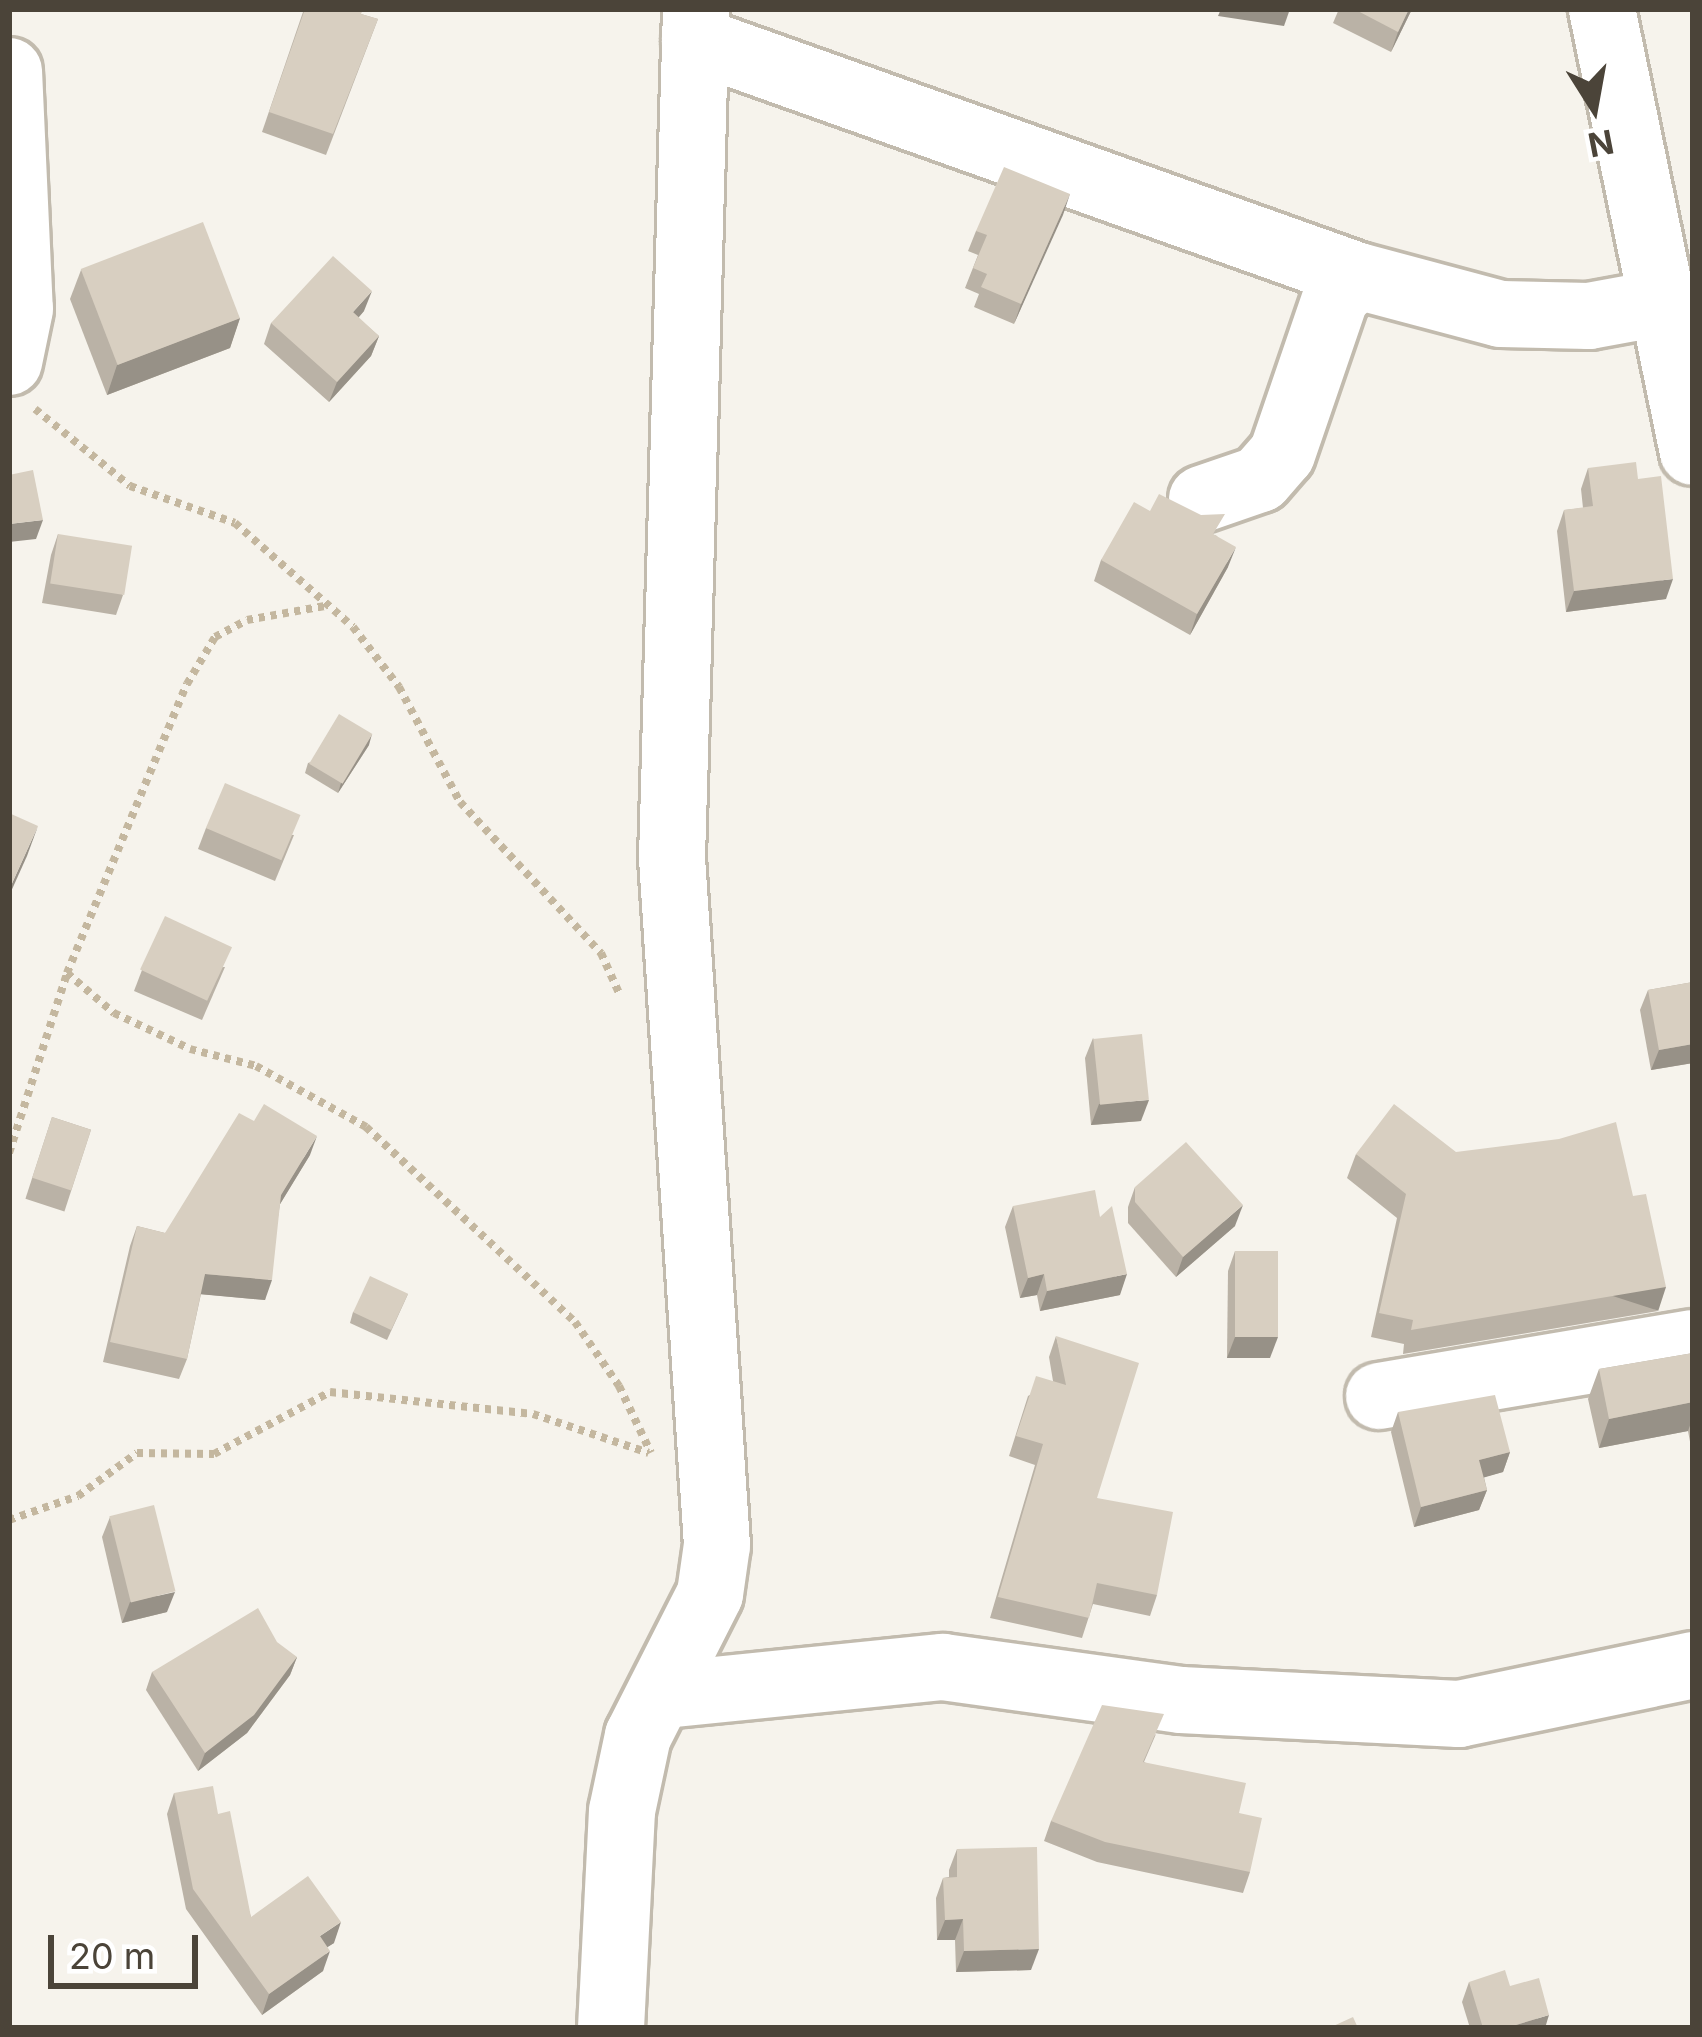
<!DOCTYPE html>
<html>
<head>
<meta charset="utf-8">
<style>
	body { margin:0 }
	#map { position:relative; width:1702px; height:2037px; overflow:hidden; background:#f6f3ec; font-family:Inter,sans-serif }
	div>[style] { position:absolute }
	.path>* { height:8px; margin-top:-4px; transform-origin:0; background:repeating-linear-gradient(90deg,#c4b79f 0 6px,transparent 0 12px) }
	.roads { filter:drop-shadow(3px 0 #c2bbae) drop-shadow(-3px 0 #c2bbae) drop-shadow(0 3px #c2bbae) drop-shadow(0 -3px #c2bbae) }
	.minor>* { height:66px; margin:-33px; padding:0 33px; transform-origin:33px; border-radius:33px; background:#fff }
	.wall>* { inset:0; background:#bab2a6; transform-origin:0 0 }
	.shaded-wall>* { inset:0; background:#979187; transform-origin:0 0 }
	.building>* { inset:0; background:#d8cfc1; transform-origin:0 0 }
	span { translate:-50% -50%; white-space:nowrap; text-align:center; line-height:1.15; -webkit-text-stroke:12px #fff; paint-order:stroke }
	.frame { position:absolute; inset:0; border:12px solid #4b4439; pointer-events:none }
	.north { position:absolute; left:1534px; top:48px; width:120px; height:120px; -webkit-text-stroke:9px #fff; paint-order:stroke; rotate:169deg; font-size:33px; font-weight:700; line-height:48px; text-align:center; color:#4b4439 }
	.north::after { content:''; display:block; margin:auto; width:42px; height:54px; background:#4b4439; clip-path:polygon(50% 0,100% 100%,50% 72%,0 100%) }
	.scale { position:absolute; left:48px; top:1935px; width:150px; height:54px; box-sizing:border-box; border:6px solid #4b4439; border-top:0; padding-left:15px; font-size:36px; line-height:42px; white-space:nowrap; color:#4b4439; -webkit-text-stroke:9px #fff; paint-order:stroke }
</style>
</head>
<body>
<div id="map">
	<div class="path">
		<i style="left:35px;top:409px;width:122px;rotate:39deg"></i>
		<i style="left:130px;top:486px;width:111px;rotate:19.4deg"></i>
		<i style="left:235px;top:523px;width:157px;rotate:41.4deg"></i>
		<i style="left:353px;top:627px;width:76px;rotate:52.5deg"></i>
		<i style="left:399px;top:687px;width:130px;rotate:62.1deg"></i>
		<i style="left:460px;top:802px;width:207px;rotate:47deg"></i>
		<i style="left:601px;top:953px;width:44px;rotate:65.8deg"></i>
		<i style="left:67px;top:973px;width:62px;rotate:40.4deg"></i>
		<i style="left:114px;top:1013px;width:84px;rotate:25.3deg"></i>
		<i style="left:190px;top:1049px;width:68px;rotate:14.4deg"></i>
		<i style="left:256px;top:1066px;width:126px;rotate:29deg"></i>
		<i style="left:366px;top:1127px;width:286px;rotate:43deg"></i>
		<i style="left:575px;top:1322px;width:78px;rotate:55.5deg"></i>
		<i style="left:619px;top:1386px;width:74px;rotate:64.5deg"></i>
		<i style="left:9px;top:1153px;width:189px;rotate:-72.1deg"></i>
		<i style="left:67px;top:973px;width:313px;rotate:-67.5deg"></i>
		<i style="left:187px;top:684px;width:55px;rotate:-59.2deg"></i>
		<i style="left:215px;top:637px;width:36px;rotate:-28deg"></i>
		<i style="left:247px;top:620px;width:79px;rotate:-10.2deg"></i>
		<i style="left:9px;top:1520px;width:73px;rotate:-19.2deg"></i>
		<i style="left:78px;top:1496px;width:73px;rotate:-36.1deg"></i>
		<i style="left:137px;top:1453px;width:77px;rotate:0.7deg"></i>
		<i style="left:214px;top:1454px;width:132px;rotate:-28.1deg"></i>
		<i style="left:330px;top:1392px;width:204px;rotate:6.2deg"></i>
		<i style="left:533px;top:1414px;width:122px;rotate:18.6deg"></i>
	</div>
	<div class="roads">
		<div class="minor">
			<i style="left:1602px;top:9px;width:452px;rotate:78.4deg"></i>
			<i style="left:695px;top:40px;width:704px;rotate:19.59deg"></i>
			<i style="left:1358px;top:276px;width:148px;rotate:14.9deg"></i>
			<i style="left:1501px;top:314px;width:88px;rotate:1.3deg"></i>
			<i style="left:1589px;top:316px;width:72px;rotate:-10.4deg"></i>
			<i style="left:9px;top:71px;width:238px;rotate:87.4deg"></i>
			<i style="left:20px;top:309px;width:54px;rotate:101.7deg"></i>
			<i style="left:1202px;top:499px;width:61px;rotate:-19deg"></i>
			<i style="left:1260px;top:479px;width:33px;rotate:-49deg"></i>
			<i style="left:1282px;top:454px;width:167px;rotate:-71.1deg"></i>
			<i style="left:1336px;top:296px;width:30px;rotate:-42deg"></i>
			<i style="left:1379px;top:1396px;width:318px;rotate:-9.6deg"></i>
			<i style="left:665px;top:1695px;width:279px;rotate:-5.8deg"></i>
			<i style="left:943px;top:1667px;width:240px;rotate:7.9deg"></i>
			<i style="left:1181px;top:1700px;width:278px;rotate:2.9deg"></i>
			<i style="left:1459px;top:1714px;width:239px;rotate:-11.8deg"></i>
			<i style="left:611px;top:2028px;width:217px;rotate:-87.1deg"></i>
			<i style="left:622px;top:1811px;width:77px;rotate:-78deg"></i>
			<i style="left:638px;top:1736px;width:159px;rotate:-63.1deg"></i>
			<i style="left:710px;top:1594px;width:49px;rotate:-81.9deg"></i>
			<i style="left:717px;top:1545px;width:688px;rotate:-93.75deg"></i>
			<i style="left:672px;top:858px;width:849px;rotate:-88.38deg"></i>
		</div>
	</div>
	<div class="wall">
		<i style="clip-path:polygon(304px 9px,361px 14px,378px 19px,326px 155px,262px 132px)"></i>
		<i style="clip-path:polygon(1339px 9px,1412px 9px,1391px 52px,1333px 23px)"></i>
		<i style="clip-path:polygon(1070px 194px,1014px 324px,974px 307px,979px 294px,965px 288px,978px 255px,968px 251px,976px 231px)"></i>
		<i style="clip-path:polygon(81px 270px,240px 318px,230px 348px,107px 395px,70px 299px)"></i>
		<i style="clip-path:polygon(364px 311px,358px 318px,379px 336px,371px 356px,329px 402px,264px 344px,271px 323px)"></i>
		<i style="clip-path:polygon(1588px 468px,1638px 479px,1666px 599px,1566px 612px,1557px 531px,1564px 510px,1583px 508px,1581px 489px)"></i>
		<i style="clip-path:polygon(1150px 511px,1217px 536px,1228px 567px,1190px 635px,1094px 581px,1101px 560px)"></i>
		<i style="clip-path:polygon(58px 534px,123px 595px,116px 615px,42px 603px,51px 555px)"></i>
		<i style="clip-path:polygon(369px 745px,338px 793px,305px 773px,308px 763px)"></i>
		<i style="clip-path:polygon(206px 828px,294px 835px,275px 881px,198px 849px)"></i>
		<i style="clip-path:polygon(225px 967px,202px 1020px,134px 991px,142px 970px)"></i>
		<i style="clip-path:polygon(1693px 982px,1693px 1063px,1651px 1070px,1640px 1010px,1648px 990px)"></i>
		<i style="clip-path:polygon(1093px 1038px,1141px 1121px,1091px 1125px,1085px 1058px)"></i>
		<i style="left:52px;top:1117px;width:41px;height:86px;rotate:18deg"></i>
		<i style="clip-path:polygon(1356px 1154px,1658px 1311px,1403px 1354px,1404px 1344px,1371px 1337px,1397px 1218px,1347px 1178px)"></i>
		<i style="clip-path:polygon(310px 1155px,280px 1204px,265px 1300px,201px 1294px,187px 1359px,179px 1379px,103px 1362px,130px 1246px,137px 1226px,165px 1233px)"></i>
		<i style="clip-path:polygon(1135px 1187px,1235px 1226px,1176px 1277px,1128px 1223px,1128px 1207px)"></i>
		<i style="clip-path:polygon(1013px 1206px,1100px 1217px,1120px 1295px,1040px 1311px,1037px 1295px,1020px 1298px,1005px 1227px)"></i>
		<i style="clip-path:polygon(1235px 1251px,1270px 1358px,1227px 1358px,1228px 1271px)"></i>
		<i style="clip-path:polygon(408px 1294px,387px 1340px,350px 1323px,353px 1312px)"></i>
		<i style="clip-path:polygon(1056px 1336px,1097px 1498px,1157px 1595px,1150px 1616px,1093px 1604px,1082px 1638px,990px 1618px,1035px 1465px,1009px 1456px,1028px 1396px,1053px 1381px,1049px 1357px)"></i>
		<i style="clip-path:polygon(1693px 1353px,1693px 1458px,1688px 1431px,1599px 1448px,1588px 1399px,1599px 1369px)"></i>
		<i style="clip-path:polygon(1398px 1412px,1510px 1452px,1503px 1472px,1484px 1477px,1487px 1490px,1479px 1510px,1414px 1527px,1391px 1432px)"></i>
		<i style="clip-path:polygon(110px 1517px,167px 1612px,122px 1623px,102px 1537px)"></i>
		<i style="clip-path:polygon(297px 1657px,290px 1675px,247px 1733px,198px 1771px,146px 1690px,152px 1672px)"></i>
		<i style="clip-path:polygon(1156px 1734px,1144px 1762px,1239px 1813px,1250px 1872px,1243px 1893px,1097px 1862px,1044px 1841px,1051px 1821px)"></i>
		<i style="clip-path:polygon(174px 1793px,218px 1814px,251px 1917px,334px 1943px,327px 1947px,323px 1971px,262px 2015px,186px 1909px,167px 1814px)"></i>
		<i style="clip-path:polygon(957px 1849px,1031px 1970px,956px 1972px,955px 1940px,937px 1940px,936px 1898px,943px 1878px,949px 1877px,949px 1870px)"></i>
		<i style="clip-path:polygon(1469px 1982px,1510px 1986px,1545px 2028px,1470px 2028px,1462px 2002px)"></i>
	</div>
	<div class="shaded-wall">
		<i style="clip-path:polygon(1221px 9px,1290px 9px,1284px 26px,1218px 16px)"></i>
		<i style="clip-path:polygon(1409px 9px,1412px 9px,1391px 52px,1398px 32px)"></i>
		<i style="clip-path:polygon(1070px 194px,1063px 215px,1014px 324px,1021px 304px)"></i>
		<i style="clip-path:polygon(372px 291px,364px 311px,345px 333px,353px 312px)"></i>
		<i style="clip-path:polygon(240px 318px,230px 348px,107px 395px,117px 365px)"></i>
		<i style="clip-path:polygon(379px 336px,371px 356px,329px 402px,337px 382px)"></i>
		<i style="clip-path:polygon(43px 520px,36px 539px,9px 542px,9px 524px)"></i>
		<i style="clip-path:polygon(1236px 547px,1228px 567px,1190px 635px,1197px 614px)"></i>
		<i style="clip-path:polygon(1673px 579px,1666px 599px,1566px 612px,1574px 591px)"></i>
		<i style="clip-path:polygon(372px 734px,369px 745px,338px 793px,341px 783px)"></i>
		<i style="clip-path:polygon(38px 826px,27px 856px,9px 896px,9px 890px)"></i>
		<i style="clip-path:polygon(1693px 1044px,1693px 1063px,1651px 1070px,1659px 1050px)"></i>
		<i style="clip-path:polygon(1149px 1100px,1141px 1121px,1091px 1125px,1099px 1104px)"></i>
		<i style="clip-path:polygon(317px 1136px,310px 1155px,274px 1214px,281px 1195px)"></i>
		<i style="clip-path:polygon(1243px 1205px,1235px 1226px,1176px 1277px,1183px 1257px)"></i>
		<i style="clip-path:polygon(205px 1274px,272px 1280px,265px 1300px,198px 1294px)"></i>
		<i style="clip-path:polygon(1044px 1274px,1037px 1295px,1020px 1298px,1028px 1278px)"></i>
		<i style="clip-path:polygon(1127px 1274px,1120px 1295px,1040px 1311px,1047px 1291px)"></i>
		<i style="left:1666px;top:1287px;width:25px;height:259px;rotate:108deg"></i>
		<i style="clip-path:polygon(1235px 1337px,1278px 1337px,1270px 1358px,1227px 1358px)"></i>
		<i style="clip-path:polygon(1693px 1402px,1693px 1417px,1688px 1431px,1599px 1448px,1609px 1419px)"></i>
		<i style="clip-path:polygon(1510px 1452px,1503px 1472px,1472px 1481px,1479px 1460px)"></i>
		<i style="clip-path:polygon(1487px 1490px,1479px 1510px,1414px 1527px,1421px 1507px)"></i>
		<i style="clip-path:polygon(175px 1592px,167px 1612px,122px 1623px,130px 1602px)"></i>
		<i style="clip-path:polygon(297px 1657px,290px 1675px,247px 1733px,198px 1771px,205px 1753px)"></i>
		<i style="clip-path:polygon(963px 1919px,955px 1940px,937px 1940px,945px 1920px)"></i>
		<i style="clip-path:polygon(341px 1922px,334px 1943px,312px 1957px,320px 1936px)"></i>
		<i style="clip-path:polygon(1039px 1949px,1031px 1970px,956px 1972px,964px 1951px)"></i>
		<i style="clip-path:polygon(330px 1951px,323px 1971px,262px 2015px,269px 1994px)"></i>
		<i style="clip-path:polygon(1549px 2015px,1545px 2028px,1506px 2028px)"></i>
	</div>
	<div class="building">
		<i style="clip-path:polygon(305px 9px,363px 9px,361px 14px,378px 19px,333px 134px,269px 112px)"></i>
		<i style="clip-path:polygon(1354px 9px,1409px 9px,1398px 32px)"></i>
		<i style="clip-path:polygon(1004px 167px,1070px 194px,1021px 304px,981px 287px,987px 274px,973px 268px,987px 235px,976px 231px)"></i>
		<i style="left:203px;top:222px;width:103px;height:131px;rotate:69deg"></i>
		<i style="clip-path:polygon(333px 256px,372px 291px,353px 312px,379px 336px,337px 382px,271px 323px)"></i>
		<i style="clip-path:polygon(1636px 462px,1638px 479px,1661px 476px,1673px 579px,1574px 591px,1564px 510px,1593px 506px,1588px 468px)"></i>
		<i style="clip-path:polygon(33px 470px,43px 520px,9px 524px,9px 475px)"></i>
		<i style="clip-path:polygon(1159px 494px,1201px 515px,1225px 514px,1213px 534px,1236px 547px,1197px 614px,1101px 560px,1134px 502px,1150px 511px)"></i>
		<i style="left:58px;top:534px;width:75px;height:50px;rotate:9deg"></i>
		<i style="left:339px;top:714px;width:39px;height:58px;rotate:31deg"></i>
		<i style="left:225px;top:783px;width:82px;height:49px;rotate:23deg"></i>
		<i style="clip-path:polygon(9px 813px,38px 826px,9px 890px)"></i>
		<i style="left:165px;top:916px;width:74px;height:59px;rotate:25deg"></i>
		<i style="clip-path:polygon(1693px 982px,1693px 1044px,1659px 1050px,1648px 990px)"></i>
		<i style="left:1142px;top:1034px;width:66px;height:49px;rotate:84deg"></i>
		<i style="clip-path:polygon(264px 1104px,317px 1136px,281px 1195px,272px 1280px,205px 1274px,187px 1359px,110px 1342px,137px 1226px,165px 1233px,239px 1113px,254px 1121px)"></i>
		<i style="clip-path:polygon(1394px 1104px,1456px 1152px,1559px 1139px,1616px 1122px,1633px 1196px,1646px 1194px,1666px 1287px,1411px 1330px,1413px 1320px,1379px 1313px,1406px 1194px,1356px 1154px)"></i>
		<i style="left:52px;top:1117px;width:41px;height:64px;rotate:18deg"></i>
		<i style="clip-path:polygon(1186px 1142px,1243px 1205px,1183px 1257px,1135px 1202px,1135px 1187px)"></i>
		<i style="clip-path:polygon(1095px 1190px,1100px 1217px,1112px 1206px,1127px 1274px,1047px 1291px,1044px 1274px,1028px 1278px,1013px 1206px)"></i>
		<i style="left:1235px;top:1251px;width:43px;height:86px"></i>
		<i style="left:370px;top:1276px;width:42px;height:40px;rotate:25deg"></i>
		<i style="clip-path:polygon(1056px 1336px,1139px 1363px,1097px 1498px,1173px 1512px,1157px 1595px,1097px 1583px,1089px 1618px,998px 1597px,1043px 1444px,1016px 1436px,1036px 1376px,1066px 1385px)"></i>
		<i style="clip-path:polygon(1693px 1353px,1693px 1402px,1609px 1419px,1599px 1369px)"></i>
		<i style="clip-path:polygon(1495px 1395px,1510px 1452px,1479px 1460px,1487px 1490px,1421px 1507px,1398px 1412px)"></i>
		<i style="left:154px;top:1505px;width:89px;height:46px;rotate:76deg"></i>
		<i style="clip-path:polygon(258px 1608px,277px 1642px,297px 1657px,254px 1715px,205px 1753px,152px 1672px)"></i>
		<i style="clip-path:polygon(1102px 1705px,1164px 1714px,1143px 1762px,1246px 1783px,1239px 1813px,1262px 1818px,1250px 1872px,1105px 1842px,1051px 1821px)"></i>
		<i style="clip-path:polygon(213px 1786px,218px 1814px,230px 1811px,251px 1917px,308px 1876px,341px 1922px,320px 1936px,330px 1951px,269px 1994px,193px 1889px,174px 1793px)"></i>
		<i style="clip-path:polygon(1037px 1847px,1039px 1949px,964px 1951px,963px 1919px,945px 1920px,943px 1878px,957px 1877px,957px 1849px)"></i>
		<i style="clip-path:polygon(1505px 1970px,1510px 1986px,1539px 1978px,1549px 2015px,1506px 2028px,1483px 2028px,1469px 1982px)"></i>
		<i style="clip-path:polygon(1353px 2017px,1358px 2028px,1329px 2028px)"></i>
	</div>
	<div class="frame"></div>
	<div class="north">N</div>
	<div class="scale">20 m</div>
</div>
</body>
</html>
